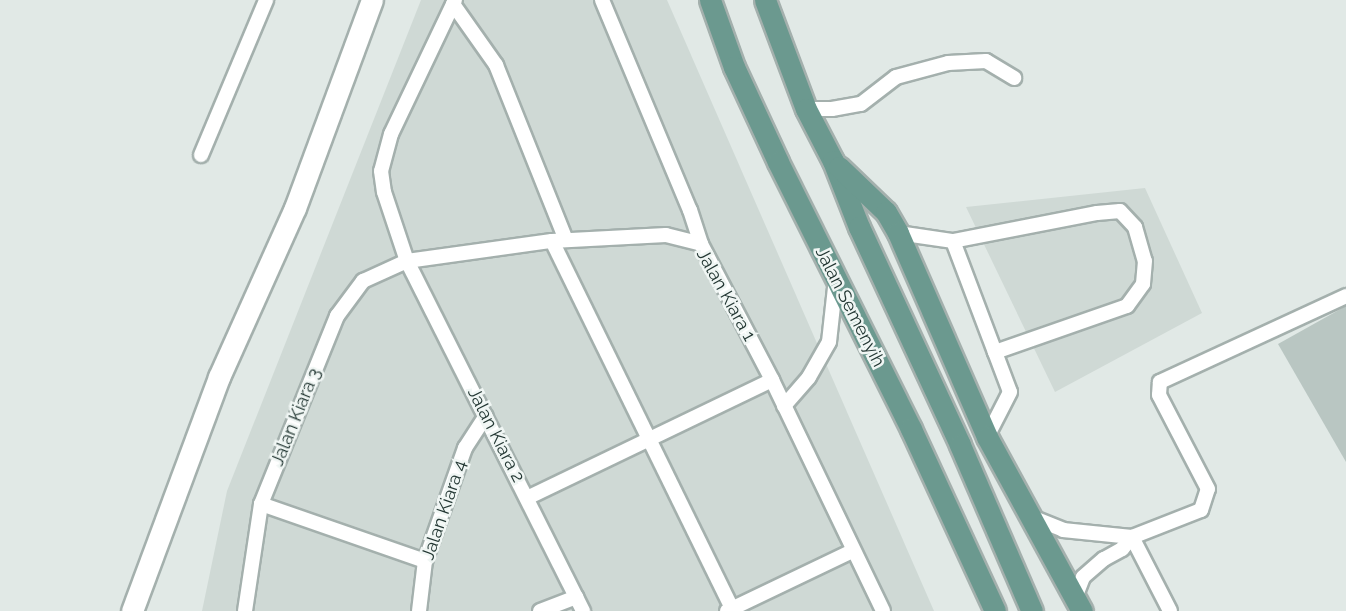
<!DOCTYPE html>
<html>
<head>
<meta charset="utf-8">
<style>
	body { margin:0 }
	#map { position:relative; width:1346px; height:611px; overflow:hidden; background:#e1e9e6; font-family:Raleway,sans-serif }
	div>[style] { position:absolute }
	.built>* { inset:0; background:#cfd9d5 }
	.building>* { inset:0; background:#b9c6c2 }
	.roads { filter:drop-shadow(2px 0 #a4b0ad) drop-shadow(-2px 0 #a4b0ad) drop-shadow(0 2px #a4b0ad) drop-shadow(0 -2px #a4b0ad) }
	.service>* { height:14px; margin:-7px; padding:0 7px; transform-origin:7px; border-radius:7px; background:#fff }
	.tertiary>* { height:21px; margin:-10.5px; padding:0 10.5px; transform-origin:10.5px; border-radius:10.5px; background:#fff }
	.primary>* { height:21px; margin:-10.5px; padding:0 10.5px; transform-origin:10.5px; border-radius:10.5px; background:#6b998f }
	span { translate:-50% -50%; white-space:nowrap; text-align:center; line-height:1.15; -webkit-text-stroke:5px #f0f6f4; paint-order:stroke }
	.street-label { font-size:18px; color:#233733 }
</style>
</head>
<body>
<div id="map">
	<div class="built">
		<i style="clip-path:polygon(421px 0,667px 0,934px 611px,202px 611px,227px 491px)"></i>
		<i style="clip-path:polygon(1145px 188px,1202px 313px,1055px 392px,966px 207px)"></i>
	</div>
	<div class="building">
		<i style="clip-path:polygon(1346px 306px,1346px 462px,1278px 344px)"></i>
	</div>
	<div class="roads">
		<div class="service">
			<i style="left:455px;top:0;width:148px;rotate:115.5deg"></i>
			<i style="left:391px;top:134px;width:38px;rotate:105deg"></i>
			<i style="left:381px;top:171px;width:21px;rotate:82deg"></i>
			<i style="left:384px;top:192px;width:73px;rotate:71.6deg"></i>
			<i style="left:407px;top:261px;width:392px;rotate:63.3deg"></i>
			<i style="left:602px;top:0;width:228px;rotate:67.3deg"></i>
			<i style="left:690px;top:210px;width:36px;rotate:72deg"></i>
			<i style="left:701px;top:244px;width:153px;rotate:62.4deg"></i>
			<i style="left:772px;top:380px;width:256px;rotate:64.3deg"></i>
			<i style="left:453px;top:4px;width:75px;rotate:54.8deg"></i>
			<i style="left:496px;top:65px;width:188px;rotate:68.2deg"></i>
			<i style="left:806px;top:109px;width:26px"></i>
			<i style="left:832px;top:109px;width:29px;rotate:-10deg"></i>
			<i style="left:861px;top:104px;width:44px;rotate:-37.6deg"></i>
			<i style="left:896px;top:77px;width:54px;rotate:-15.1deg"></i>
			<i style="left:948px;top:63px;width:38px;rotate:-3deg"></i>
			<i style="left:986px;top:61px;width:33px;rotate:31deg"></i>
			<i style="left:201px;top:155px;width:168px;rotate:-67.2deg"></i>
			<i style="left:898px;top:233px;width:56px;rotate:8.3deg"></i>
			<i style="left:953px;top:241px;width:161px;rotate:69.3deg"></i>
			<i style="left:1010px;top:392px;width:51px;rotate:117.1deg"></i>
			<i style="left:552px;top:241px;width:412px;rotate:63.9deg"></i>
			<i style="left:953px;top:241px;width:147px;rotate:-11deg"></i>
			<i style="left:1097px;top:213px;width:23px;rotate:-5deg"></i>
			<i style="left:1120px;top:211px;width:22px;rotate:47deg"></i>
			<i style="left:1135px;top:227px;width:35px;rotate:74deg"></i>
			<i style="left:1145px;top:261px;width:23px;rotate:95deg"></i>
			<i style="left:1143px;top:284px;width:27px;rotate:126deg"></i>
			<i style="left:1127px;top:306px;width:140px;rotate:160.8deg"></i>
			<i style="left:784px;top:406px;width:38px;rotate:-49deg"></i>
			<i style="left:809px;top:377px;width:40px;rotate:-60.3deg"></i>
			<i style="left:829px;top:342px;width:63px;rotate:-83.7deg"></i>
			<i style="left:527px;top:498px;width:272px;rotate:-25.7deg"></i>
			<i style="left:261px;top:504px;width:174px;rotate:19.2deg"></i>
			<i style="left:1029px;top:516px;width:37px;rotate:22deg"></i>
			<i style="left:1063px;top:530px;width:69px;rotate:5.8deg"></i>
			<i style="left:1132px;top:537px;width:83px;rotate:62.8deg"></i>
			<i style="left:1075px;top:598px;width:22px;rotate:-69deg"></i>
			<i style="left:1083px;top:577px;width:28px;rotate:-41deg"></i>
			<i style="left:1104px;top:559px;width:21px;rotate:-29deg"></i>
			<i style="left:1122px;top:549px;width:16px;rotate:-50deg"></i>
			<i style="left:1132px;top:537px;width:74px;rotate:-21.4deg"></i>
			<i style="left:1201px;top:510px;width:22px;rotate:-72deg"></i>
			<i style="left:1208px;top:489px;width:106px;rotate:-117.5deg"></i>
			<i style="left:1159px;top:395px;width:13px;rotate:-86deg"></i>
			<i style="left:1160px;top:382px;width:205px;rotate:-24.8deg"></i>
			<i style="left:245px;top:611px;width:108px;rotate:-81.5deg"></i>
			<i style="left:261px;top:504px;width:203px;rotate:-68deg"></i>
			<i style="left:337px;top:316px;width:44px;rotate:-53.4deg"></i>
			<i style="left:363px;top:281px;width:48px;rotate:-24.4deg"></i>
			<i style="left:407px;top:261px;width:146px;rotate:-7.9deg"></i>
			<i style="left:552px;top:241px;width:114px;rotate:-3deg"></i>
			<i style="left:666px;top:235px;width:36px;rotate:14deg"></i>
			<i style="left:419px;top:611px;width:50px;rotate:-83.2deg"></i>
			<i style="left:425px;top:561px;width:120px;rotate:-70.5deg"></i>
			<i style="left:465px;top:448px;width:38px;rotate:-57deg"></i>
			<i style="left:540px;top:611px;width:39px;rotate:-21deg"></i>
			<i style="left:727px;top:611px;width:139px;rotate:-25.6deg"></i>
		</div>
		<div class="tertiary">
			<i style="left:132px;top:611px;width:250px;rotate:-69.6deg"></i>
			<i style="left:219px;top:377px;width:185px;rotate:-65.8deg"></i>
			<i style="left:295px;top:208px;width:222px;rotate:-69.7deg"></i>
		</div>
		<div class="primary">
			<i style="left:710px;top:0;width:71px;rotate:70.3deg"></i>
			<i style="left:734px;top:67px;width:105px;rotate:65.1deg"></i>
			<i style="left:778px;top:162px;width:298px;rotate:63.5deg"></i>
			<i style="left:911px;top:429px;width:200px;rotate:65.2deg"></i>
			<i style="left:765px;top:0;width:116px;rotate:69.4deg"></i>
			<i style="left:806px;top:109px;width:59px;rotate:62.6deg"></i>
			<i style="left:833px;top:161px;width:71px;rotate:68.5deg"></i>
			<i style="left:859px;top:227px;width:240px;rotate:65.1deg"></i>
			<i style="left:960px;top:445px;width:181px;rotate:66.6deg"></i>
			<i style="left:839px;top:167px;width:65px;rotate:43.8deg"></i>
			<i style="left:886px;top:212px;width:24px;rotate:60deg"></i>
			<i style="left:898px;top:233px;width:223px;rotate:66.4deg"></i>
			<i style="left:987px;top:437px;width:198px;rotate:61.4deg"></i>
		</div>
	</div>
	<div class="street-label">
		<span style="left:726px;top:295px;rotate:61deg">Jalan Kiara 1</span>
		<span style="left:850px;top:307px;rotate:63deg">Jalan Semenyih</span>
		<span style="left:296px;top:417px;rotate:-68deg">Jalan Kiara 3</span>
		<span style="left:496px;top:435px;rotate:63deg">Jalan Kiara 2</span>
		<span style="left:444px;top:510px;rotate:-71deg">Jalan Kiara 4</span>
	</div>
</div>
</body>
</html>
